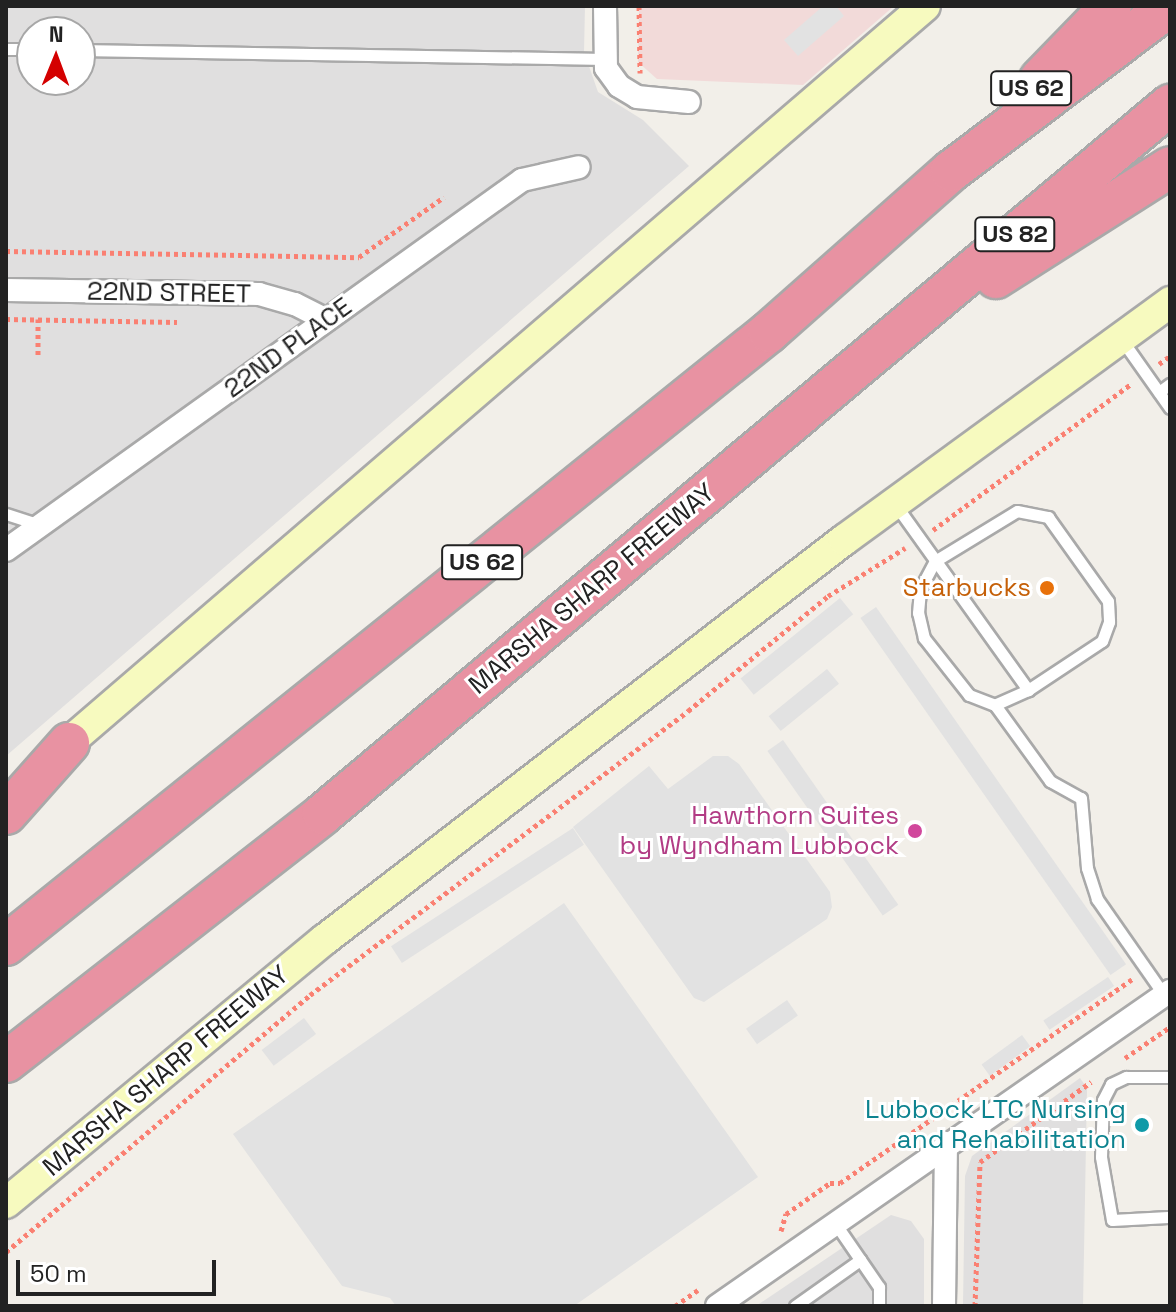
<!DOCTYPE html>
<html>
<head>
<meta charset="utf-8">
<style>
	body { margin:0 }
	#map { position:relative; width:1176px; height:1312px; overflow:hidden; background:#f2efe9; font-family:"Space Grotesk",sans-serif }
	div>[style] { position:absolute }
	.residential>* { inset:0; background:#e0dfdf }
	.commercial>* { inset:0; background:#f2dad9 }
	.parking>* { inset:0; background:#e2e2e2; transform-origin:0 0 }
	.path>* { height:5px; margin-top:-2.5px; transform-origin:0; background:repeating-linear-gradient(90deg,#fa8072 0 4px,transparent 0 8px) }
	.roads { filter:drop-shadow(2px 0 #a9a9a9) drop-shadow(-2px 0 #a9a9a9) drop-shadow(0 2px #a9a9a9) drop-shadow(0 -2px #a9a9a9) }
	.lane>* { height:11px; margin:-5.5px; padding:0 5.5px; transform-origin:5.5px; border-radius:5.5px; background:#fff }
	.street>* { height:22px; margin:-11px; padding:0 11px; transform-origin:11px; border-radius:11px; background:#fff }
	.secondary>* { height:30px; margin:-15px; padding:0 15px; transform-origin:15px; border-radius:15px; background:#f7fabf }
	.highway>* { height:40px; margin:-20px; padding:0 20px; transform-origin:20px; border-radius:20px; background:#e892a2 }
	.dots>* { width:22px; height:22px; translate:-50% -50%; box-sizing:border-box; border:4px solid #fff; border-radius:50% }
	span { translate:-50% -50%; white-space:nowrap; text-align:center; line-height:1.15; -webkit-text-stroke:6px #fff; paint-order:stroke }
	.shield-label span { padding:2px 6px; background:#fff; border:2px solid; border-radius:6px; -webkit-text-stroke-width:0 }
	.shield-label { font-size:24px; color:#222; font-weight:700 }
	.street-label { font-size:26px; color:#222 }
	.food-label { font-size:26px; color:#c56008 }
	.right { translate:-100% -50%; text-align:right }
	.hotel-label { font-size:26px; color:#b23c85 }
	.culture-label { font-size:26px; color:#0d838f }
	.frame { position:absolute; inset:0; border:8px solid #222; pointer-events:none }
	.north { position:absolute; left:16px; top:16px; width:80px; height:80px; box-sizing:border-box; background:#fff; border:2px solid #a7a7a7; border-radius:50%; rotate:1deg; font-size:22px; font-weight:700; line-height:32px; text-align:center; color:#222 }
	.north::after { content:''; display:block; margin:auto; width:28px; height:36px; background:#d40000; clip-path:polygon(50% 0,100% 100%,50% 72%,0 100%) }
	.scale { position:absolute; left:16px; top:1260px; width:200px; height:36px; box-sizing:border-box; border:4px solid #222; border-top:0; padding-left:10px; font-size:24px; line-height:28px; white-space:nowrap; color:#222; -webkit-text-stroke:6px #fff; paint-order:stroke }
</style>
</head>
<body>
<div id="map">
	<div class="residential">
		<i style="clip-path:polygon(evenodd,6px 6px,585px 6px,584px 52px,598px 92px,643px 120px,689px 166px,6px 756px,6px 6px,32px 32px,80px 32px,80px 80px,32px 80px,32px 32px)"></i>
		<i style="clip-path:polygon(1080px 1078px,1087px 1088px,1083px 1306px,963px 1306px,965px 1176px,972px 1156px)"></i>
		<i style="clip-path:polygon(891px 1215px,911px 1221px,924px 1239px,924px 1306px,756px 1306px)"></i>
	</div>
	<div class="commercial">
		<i style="clip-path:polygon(639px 6px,894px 6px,803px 85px,657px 79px,638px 62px)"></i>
	</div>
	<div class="parking">
		<i style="clip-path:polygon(823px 6px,836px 6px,844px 16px,798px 56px,784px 40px)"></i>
		<i style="left:840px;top:598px;width:21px;height:128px;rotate:51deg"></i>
		<i style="left:876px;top:607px;width:436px;height:19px;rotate:55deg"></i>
		<i style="left:827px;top:669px;width:19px;height:75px;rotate:51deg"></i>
		<i style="left:783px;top:740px;width:201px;height:19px;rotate:55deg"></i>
		<i style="clip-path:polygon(713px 756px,728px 756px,739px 764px,830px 892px,832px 907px,827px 919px,704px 1002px,694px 998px,573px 827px,649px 766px,668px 789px)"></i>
		<i style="left:573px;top:828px;width:20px;height:217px;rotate:57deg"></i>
		<i style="clip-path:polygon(564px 903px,758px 1177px,574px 1306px,396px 1306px,390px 1298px,342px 1286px,233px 1134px)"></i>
		<i style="left:1108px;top:977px;width:11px;height:78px;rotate:56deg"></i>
		<i style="left:787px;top:1000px;width:19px;height:50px;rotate:55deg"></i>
		<i style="left:304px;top:1018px;width:20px;height:53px;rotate:53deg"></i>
		<i style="left:1022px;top:1035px;width:14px;height:50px;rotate:54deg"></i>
	</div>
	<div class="path">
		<i style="left:639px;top:6px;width:67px;rotate:89.1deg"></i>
		<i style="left:6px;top:251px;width:353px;rotate:1deg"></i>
		<i style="left:359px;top:257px;width:104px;rotate:-35.2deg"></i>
		<i style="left:6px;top:319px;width:171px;rotate:1deg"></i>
		<i style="left:38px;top:319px;width:37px;rotate:90deg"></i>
		<i style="left:1159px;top:364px;width:14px;rotate:-36deg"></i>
		<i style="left:933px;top:530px;width:246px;rotate:-36.4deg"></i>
		<i style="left:1125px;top:1058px;width:55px;rotate:-34.6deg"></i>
		<i style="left:781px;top:1231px;width:18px;rotate:-74deg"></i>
		<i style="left:786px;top:1214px;width:54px;rotate:-35.2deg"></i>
		<i style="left:830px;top:1183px;width:10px"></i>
		<i style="left:840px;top:1183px;width:356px;rotate:-34.9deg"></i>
		<i style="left:6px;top:1252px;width:398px;rotate:-40.2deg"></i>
		<i style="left:310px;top:995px;width:473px;rotate:-36.9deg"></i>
		<i style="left:688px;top:711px;width:181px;rotate:-39.4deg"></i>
		<i style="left:828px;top:596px;width:91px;rotate:-31.9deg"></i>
		<i style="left:675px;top:1306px;width:28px;rotate:-35deg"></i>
		<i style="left:975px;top:1306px;width:144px;rotate:-88deg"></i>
		<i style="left:980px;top:1162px;width:137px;rotate:-35.8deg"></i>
	</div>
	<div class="roads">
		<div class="lane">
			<i style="left:6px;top:49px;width:26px"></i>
			<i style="left:80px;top:50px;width:525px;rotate:0.98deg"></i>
			<i style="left:1122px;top:340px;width:83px;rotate:54.8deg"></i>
			<i style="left:1159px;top:392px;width:14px;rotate:-36deg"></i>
			<i style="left:895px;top:504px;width:229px;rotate:54.4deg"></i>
			<i style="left:1017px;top:511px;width:32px;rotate:11deg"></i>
			<i style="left:1048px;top:517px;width:103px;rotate:54.5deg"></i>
			<i style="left:1108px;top:601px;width:21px;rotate:87deg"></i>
			<i style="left:1109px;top:622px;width:20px;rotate:110deg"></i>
			<i style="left:1102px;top:641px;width:89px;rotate:146.5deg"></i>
			<i style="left:1028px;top:690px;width:36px;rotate:156deg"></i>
			<i style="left:995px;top:705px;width:28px;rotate:-159deg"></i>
			<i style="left:969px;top:695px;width:73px;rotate:-128.3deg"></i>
			<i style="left:924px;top:638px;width:26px;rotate:-103deg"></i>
			<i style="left:918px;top:613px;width:24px;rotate:-85deg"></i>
			<i style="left:920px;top:589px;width:32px;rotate:-62deg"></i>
			<i style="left:935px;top:561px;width:96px;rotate:-31.4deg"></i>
			<i style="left:6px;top:514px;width:36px;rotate:18deg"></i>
			<i style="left:995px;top:705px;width:94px;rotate:54.1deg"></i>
			<i style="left:1050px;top:781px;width:35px;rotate:29deg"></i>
			<i style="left:1081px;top:798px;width:70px;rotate:85.1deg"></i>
			<i style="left:1087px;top:868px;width:33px;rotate:72deg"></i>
			<i style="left:1097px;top:899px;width:117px;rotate:55.1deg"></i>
			<i style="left:1168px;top:1217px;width:56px;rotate:176.9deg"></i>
			<i style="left:1112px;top:1220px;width:64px;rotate:-99.9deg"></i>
			<i style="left:1101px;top:1157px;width:57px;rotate:-88deg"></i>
			<i style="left:1103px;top:1100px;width:18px;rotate:-63deg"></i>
			<i style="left:1111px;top:1084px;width:17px;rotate:-25deg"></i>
			<i style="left:1126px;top:1077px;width:44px"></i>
			<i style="left:835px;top:1223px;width:78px;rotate:55.5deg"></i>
			<i style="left:879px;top:1287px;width:19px;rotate:90deg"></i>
			<i style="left:795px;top:1306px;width:80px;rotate:-35.3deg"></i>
		</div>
		<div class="street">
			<i style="left:605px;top:6px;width:62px;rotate:89.1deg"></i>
			<i style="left:606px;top:68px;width:22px;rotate:54deg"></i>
			<i style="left:619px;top:86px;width:21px;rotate:31deg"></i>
			<i style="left:637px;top:97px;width:52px;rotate:5.5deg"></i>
			<i style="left:6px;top:290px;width:253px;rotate:0.9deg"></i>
			<i style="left:259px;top:294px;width:37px;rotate:16deg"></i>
			<i style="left:295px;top:304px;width:35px;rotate:27deg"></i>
			<i style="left:6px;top:550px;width:635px;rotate:-35.64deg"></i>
			<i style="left:522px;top:180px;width:58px;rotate:-12.8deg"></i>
			<i style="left:717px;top:1306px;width:552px;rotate:-34.81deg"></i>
			<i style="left:944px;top:1306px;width:163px;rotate:-89.3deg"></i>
		</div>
		<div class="secondary">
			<i style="left:53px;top:756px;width:1150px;rotate:-40.7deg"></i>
			<i style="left:6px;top:1203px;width:413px;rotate:-39.6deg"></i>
			<i style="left:324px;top:940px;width:656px;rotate:-37.57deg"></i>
			<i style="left:844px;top:540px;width:404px;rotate:-36.1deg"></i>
		</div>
		<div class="highway">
			<i style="left:1040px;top:79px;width:102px;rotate:-45.8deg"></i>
			<i style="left:996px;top:278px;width:206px;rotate:-32.5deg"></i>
			<i style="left:6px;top:814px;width:95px;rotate:-48.4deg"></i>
			<i style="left:6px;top:945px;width:979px;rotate:-38.78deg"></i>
			<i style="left:769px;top:332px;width:243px;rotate:-41.5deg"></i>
			<i style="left:951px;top:171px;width:274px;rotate:-37deg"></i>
			<i style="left:6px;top:1062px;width:402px;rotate:-38deg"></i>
			<i style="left:323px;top:814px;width:1105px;rotate:-39.93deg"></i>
		</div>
	</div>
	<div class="dots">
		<i style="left:1047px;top:588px;background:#e8710a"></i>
		<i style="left:915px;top:831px;background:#d1479c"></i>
		<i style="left:1142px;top:1125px;background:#0f9aa8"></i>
	</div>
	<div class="shield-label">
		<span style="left:1031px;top:88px">US 62</span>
		<span style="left:1015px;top:234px">US 82</span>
		<span style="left:482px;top:562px">US 62</span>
	</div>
	<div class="street-label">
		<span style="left:169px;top:293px;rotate:1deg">22ND STREET</span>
		<span style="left:288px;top:348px;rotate:-36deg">22ND PLACE</span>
		<span style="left:592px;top:589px;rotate:-40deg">MARSHA SHARP FREEWAY</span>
		<span style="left:166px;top:1071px;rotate:-40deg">MARSHA SHARP FREEWAY</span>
	</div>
	<div class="food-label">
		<span class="right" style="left:1031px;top:588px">Starbucks</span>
	</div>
	<div class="hotel-label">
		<span class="right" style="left:899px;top:831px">Hawthorn Suites<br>by Wyndham Lubbock</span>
	</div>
	<div class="culture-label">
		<span class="right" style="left:1126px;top:1125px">Lubbock LTC Nursing<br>and Rehabilitation</span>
	</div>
	<div class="frame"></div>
	<div class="north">N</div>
	<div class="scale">50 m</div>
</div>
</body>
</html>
